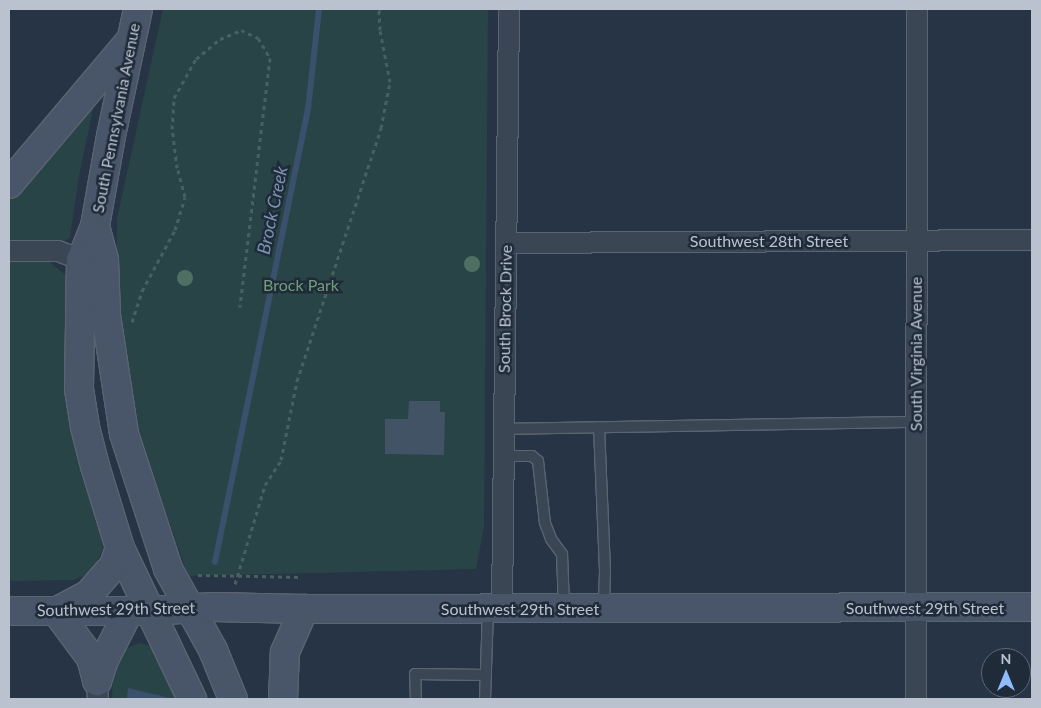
<!DOCTYPE html>
<html>
<head>
<meta charset="utf-8">
<style>
	body { margin:0 }
	#map { position:relative; width:1041px; height:708px; overflow:hidden; background:#263445; font-family:Lato,sans-serif }
	div>[style] { position:absolute }
	.green>* { inset:0; background:#294446 }
	.water>* { inset:0; background:#3a506d }
	.stream>* { height:6px; margin:-3px; padding:0 3px; transform-origin:3px; border-radius:3px; background:#3a506d }
	.building>* { inset:0; background:#425365 }
	.path>* { height:3px; margin-top:-1.5px; transform-origin:0; background:repeating-linear-gradient(90deg,#476062 0 4px,transparent 0 8px) }
	.roads { filter:drop-shadow(1px 0 #5a6472) drop-shadow(-1px 0 #5a6472) drop-shadow(0 1px #5a6472) drop-shadow(0 -1px #5a6472) }
	.service>* { height:10px; margin:-5px; padding:0 5px; transform-origin:5px; border-radius:5px; background:#3b4655 }
	.minor>* { height:20px; margin:-10px; padding:0 10px; transform-origin:10px; border-radius:10px; background:#3b4655 }
	.secondary>* { height:28px; margin:-14px; padding:0 14px; transform-origin:14px; border-radius:14px; background:#495568 }
	.trees>* { width:16px; height:16px; margin:-8px; border-radius:50%; background:#4e6f62 }
	span { translate:-50% -50%; white-space:nowrap; text-align:center; line-height:1.15; -webkit-text-stroke:5px #202b3a; paint-order:stroke }
	.street-label { font-size:16px; color:#b9c2ce }
	.park-label { font-size:16px; color:#6fa079 }
	.water-label { font-size:18px; color:#7893b2; font-style:italic }
	.frame { position:absolute; inset:0; border:10px solid #b9c2ce; pointer-events:none }
	.north { position:absolute; left:981px; top:648px; width:50px; height:50px; box-sizing:border-box; background:#202b3a; border:1px solid #5d6775; border-radius:50%; rotate:0deg; font-size:14px; font-weight:700; line-height:20px; text-align:center; color:#b9c2ce }
	.north::after { content:''; display:block; margin:auto; width:18px; height:22px; background:#8fbcfd; clip-path:polygon(50% 0,100% 100%,50% 72%,0 100%) }
</style>
</head>
<body>
<div id="map">
	<div class="green">
		<i style="clip-path:polygon(163px 9px,488px 9px,484px 527px,476px 569px,188px 576px,129px 406px,116px 296px,117px 218px)"></i>
		<i style="clip-path:polygon(97px 90px,79px 176px,70px 237px,62px 243px,9px 243px,9px 196px)"></i>
		<i style="clip-path:polygon(9px 260px,50px 262px,69px 278px,103px 549px,96px 563px,87px 575px,73px 580px,9px 581px)"></i>
		<i style="clip-path:polygon(140px 643px,152px 646px,178px 699px,112px 699px,113px 666px,118px 652px)"></i>
	</div>
	<div class="water">
		<i style="clip-path:polygon(128px 688px,174px 699px,127px 699px)"></i>
	</div>
	<div class="stream">
		<i style="left:215px;top:562px;width:462px;rotate:-78.4deg"></i>
		<i style="left:308px;top:109px;width:101px;rotate:-83.7deg"></i>
	</div>
	<div class="building">
		<i style="clip-path:polygon(409px 401px,440px 401px,440px 412px,445px 412px,444px 455px,385px 454px,385px 419px,408px 419px)"></i>
	</div>
	<div class="path">
		<i style="left:132px;top:322px;width:33px;rotate:-72deg"></i>
		<i style="left:142px;top:291px;width:69px;rotate:-61.6deg"></i>
		<i style="left:175px;top:230px;width:34px;rotate:-73deg"></i>
		<i style="left:185px;top:197px;width:30px;rotate:-105deg"></i>
		<i style="left:177px;top:168px;width:39px;rotate:-97deg"></i>
		<i style="left:172px;top:129px;width:31px;rotate:-86deg"></i>
		<i style="left:174px;top:98px;width:45px;rotate:-60.6deg"></i>
		<i style="left:196px;top:59px;width:31px;rotate:-40deg"></i>
		<i style="left:220px;top:39px;width:23px;rotate:-23deg"></i>
		<i style="left:241px;top:30px;width:19px;rotate:25deg"></i>
		<i style="left:258px;top:38px;width:23px;rotate:59deg"></i>
		<i style="left:270px;top:58px;width:251px;rotate:96.9deg"></i>
		<i style="left:198px;top:575px;width:102px;rotate:1.1deg"></i>
		<i style="left:235px;top:584px;width:103px;rotate:-73.1deg"></i>
		<i style="left:265px;top:485px;width:30px;rotate:-57deg"></i>
		<i style="left:281px;top:460px;width:81px;rotate:-78.6deg"></i>
		<i style="left:297px;top:381px;width:267px;rotate:-71.6deg"></i>
		<i style="left:381px;top:128px;width:47px;rotate:-78.9deg"></i>
		<i style="left:390px;top:82px;width:53px;rotate:-100.9deg"></i>
		<i style="left:380px;top:30px;width:21px;rotate:-93deg"></i>
	</div>
	<div class="roads">
		<div class="service">
			<i style="left:599px;top:427px;width:145px;rotate:87.6deg"></i>
			<i style="left:605px;top:572px;width:35px;rotate:92deg"></i>
			<i style="left:503px;top:429px;width:413px;rotate:-1deg"></i>
			<i style="left:503px;top:456px;width:29px"></i>
			<i style="left:532px;top:456px;width:8px;rotate:40deg"></i>
			<i style="left:538px;top:461px;width:62px;rotate:83.6deg"></i>
			<i style="left:545px;top:523px;width:17px;rotate:69deg"></i>
			<i style="left:551px;top:539px;width:19px;rotate:54deg"></i>
			<i style="left:562px;top:554px;width:52px;rotate:87.8deg"></i>
			<i style="left:416px;top:699px;width:25px;rotate:-92deg"></i>
			<i style="left:415px;top:674px;width:71px;rotate:0.8deg"></i>
			<i style="left:485px;top:699px;width:89px;rotate:-88.1deg"></i>
		</div>
		<div class="minor">
			<i style="left:506px;top:243px;width:526px;rotate:-0.33deg"></i>
			<i style="left:9px;top:251px;width:49px"></i>
			<i style="left:58px;top:251px;width:25px;rotate:21deg"></i>
			<i style="left:502px;top:609px;width:600px;rotate:-89.33deg"></i>
			<i style="left:97px;top:681px;width:18px;rotate:87deg"></i>
			<i style="left:916px;top:699px;width:690px;rotate:-89.92deg"></i>
		</div>
		<div class="secondary">
			<i style="left:138px;top:9px;width:130px;rotate:102deg"></i>
			<i style="left:111px;top:136px;width:91px;rotate:100.1deg"></i>
			<i style="left:95px;top:226px;width:37px;rotate:112deg"></i>
			<i style="left:81px;top:260px;width:129px;rotate:90.9deg"></i>
			<i style="left:79px;top:389px;width:38px;rotate:81deg"></i>
			<i style="left:85px;top:427px;width:40px;rotate:75.6deg"></i>
			<i style="left:95px;top:466px;width:86px;rotate:73deg"></i>
			<i style="left:120px;top:548px;width:167px;rotate:64.5deg"></i>
			<i style="left:9px;top:184px;width:187px;rotate:-49.8deg"></i>
			<i style="left:95px;top:226px;width:35px;rotate:75deg"></i>
			<i style="left:104px;top:260px;width:55px;rotate:87.9deg"></i>
			<i style="left:106px;top:315px;width:120px;rotate:81.4deg"></i>
			<i style="left:124px;top:434px;width:142px;rotate:71.9deg"></i>
			<i style="left:168px;top:569px;width:93px;rotate:60.9deg"></i>
			<i style="left:213px;top:650px;width:53px;rotate:67.8deg"></i>
			<i style="left:59px;top:610px;width:34px;rotate:-28deg"></i>
			<i style="left:89px;top:594px;width:38px;rotate:-49deg"></i>
			<i style="left:114px;top:565px;width:18px;rotate:-71deg"></i>
			<i style="left:9px;top:611px;width:140px"></i>
			<i style="left:149px;top:611px;width:65px;rotate:-3.5deg"></i>
			<i style="left:214px;top:607px;width:90px;rotate:1.3deg"></i>
			<i style="left:304px;top:609px;width:728px;rotate:-0.16deg"></i>
			<i style="left:56px;top:611px;width:59px;rotate:53.3deg"></i>
			<i style="left:91px;top:658px;width:24px;rotate:75deg"></i>
			<i style="left:97px;top:681px;width:22px;rotate:-72deg"></i>
			<i style="left:104px;top:660px;width:55px;rotate:-63deg"></i>
			<i style="left:283px;top:699px;width:47px;rotate:-87.6deg"></i>
			<i style="left:285px;top:652px;width:47px;rotate:-66.2deg"></i>
		</div>
	</div>
	<div class="trees">
		<i style="left:472px;top:264px"></i>
		<i style="left:185px;top:278px"></i>
	</div>
	<div class="street-label">
		<span style="left:116px;top:118px;rotate:-79deg">South Pennsylvania Avenue</span>
		<span style="left:769px;top:241px">Southwest 28th Street</span>
		<span style="left:505px;top:309px;rotate:-89deg">South Brock Drive</span>
		<span style="left:916px;top:354px;rotate:-90deg">South Virginia Avenue</span>
		<span style="left:925px;top:608px">Southwest 29th Street</span>
		<span style="left:116px;top:609px;rotate:-1deg">Southwest 29th Street</span>
		<span style="left:520px;top:609px">Southwest 29th Street</span>
	</div>
	<div class="park-label">
		<span style="left:301px;top:285px">Brock Park</span>
	</div>
	<div class="water-label">
		<span style="left:272px;top:210px;rotate:-78deg">Brock Creek</span>
	</div>
	<div class="frame"></div>
	<div class="north">N</div>
</div>
</body>
</html>
